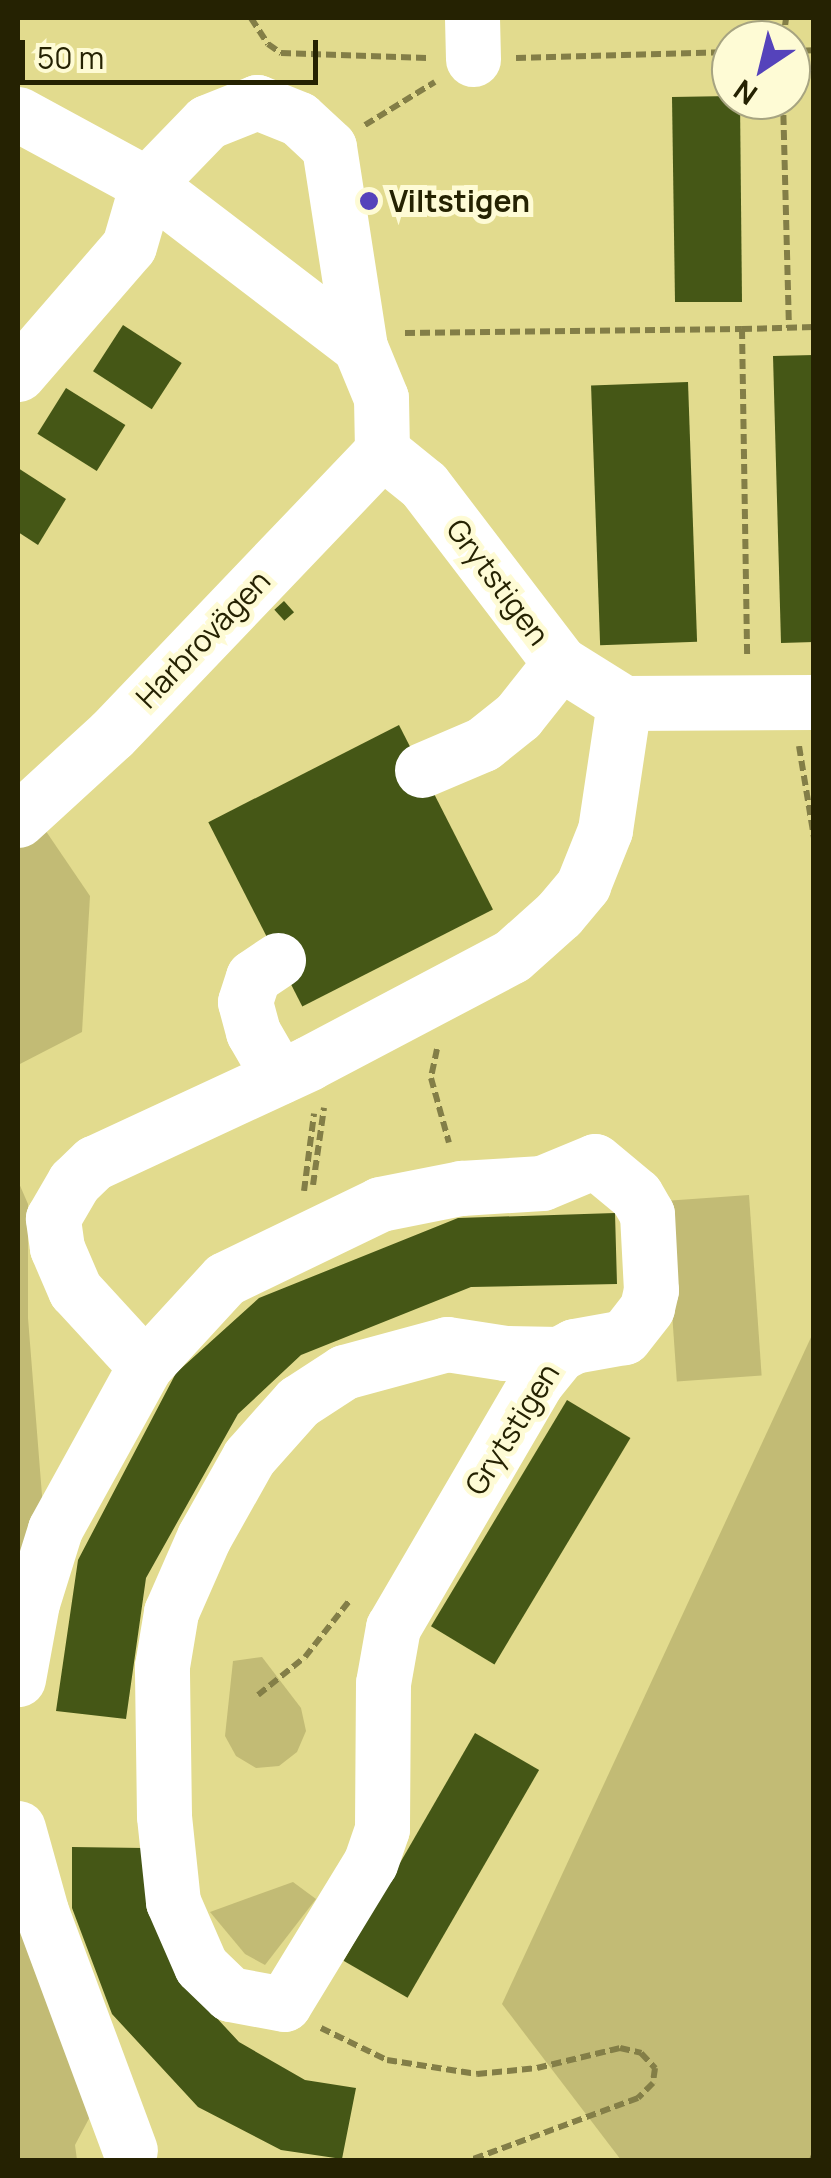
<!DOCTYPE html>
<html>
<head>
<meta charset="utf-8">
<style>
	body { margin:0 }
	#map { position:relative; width:831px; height:2178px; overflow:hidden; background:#e2db8e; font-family:Manrope,sans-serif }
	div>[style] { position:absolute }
	.green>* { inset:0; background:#c2bb75; transform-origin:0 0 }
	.building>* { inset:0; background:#455716; transform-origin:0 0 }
	.path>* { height:6px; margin-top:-3px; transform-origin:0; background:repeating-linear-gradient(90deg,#837e47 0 10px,transparent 0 15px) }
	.minor>* { height:55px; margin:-27.5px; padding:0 27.5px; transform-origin:27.5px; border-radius:27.5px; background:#fff }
	.dots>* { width:28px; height:28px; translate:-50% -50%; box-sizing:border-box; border:5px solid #fefbd5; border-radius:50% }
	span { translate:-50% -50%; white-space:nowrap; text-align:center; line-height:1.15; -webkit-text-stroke:10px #fefbd5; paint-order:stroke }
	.poi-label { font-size:30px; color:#252202; font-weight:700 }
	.left { translate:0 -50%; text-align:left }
	.street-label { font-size:30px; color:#252202 }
	.frame { position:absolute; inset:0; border:20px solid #252202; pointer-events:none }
	.north { position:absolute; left:711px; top:20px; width:100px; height:100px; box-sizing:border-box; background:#fefbd5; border:2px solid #a7a481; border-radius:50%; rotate:215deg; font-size:28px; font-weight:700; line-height:40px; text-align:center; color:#252202 }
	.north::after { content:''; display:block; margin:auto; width:35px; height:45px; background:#5543bb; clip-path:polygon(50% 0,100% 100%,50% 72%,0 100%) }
	.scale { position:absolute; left:20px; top:40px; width:298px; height:45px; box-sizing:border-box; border:5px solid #252202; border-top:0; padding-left:12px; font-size:30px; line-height:35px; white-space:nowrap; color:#252202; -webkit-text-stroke:8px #fefbd5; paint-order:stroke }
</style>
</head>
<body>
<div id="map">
	<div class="green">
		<i style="clip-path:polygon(37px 818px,90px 896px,82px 1032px,18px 1065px,18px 837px)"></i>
		<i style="clip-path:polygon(18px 1181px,28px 1204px,28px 1318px,43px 1508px,18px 1578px)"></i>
		<i style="left:749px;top:1195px;width:181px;height:85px;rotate:86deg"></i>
		<i style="clip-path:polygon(813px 1333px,813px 2160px,621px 2160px,502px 2004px)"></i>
		<i style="clip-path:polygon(262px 1657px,301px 1708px,306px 1731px,297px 1752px,279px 1766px,256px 1768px,236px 1756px,225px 1736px,233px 1661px)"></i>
		<i style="clip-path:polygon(293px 1882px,316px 1899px,265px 1965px,245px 1954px,210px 1912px)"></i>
		<i style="clip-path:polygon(18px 1896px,93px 2111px,75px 2145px,77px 2160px,18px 2160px)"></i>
	</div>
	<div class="building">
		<i style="clip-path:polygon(731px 96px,740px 100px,742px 302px,675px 302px,672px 97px)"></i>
		<i style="left:123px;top:325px;width:70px;height:55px;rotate:33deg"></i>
		<i style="clip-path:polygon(814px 355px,814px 642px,781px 643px,773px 356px)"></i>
		<i style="left:688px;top:382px;width:260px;height:97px;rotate:88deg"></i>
		<i style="left:66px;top:388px;width:70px;height:54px;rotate:32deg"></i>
		<i style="clip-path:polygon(18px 468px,66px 499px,38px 545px,18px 532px)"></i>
		<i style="left:284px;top:601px;width:15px;height:13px;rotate:48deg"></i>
		<i style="left:399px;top:725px;width:207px;height:214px;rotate:63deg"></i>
		<i style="clip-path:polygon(615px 1213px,617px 1284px,471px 1287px,301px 1355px,238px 1414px,146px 1578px,126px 1719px,56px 1711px,78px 1560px,176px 1373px,259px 1298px,458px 1218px)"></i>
		<i style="left:567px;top:1400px;width:74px;height:264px;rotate:31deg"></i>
		<i style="left:475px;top:1733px;width:74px;height:263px;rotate:30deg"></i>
		<i style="clip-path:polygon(72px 1847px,144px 1848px,176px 1974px,239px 2042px,305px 2080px,356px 2088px,342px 2159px,281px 2150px,198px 2107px,112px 2014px,72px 1908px)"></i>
	</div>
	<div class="path">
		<i style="left:251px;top:18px;width:31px;rotate:57deg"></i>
		<i style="left:268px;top:44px;width:16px;rotate:35deg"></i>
		<i style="left:281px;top:53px;width:146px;rotate:2deg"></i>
		<i style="left:783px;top:40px;width:22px;rotate:-82deg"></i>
		<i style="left:791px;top:51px;width:23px;rotate:-2deg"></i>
		<i style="left:516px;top:58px;width:215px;rotate:-1.6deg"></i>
		<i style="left:783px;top:100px;width:228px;rotate:88.5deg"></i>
		<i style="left:365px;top:125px;width:82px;rotate:-31.6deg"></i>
		<i style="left:742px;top:329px;width:72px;rotate:-1.6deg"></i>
		<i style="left:405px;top:333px;width:337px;rotate:-0.7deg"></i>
		<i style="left:742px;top:329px;width:330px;rotate:89.1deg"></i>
		<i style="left:799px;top:746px;width:93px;rotate:80.7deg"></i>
		<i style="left:437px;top:1049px;width:30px;rotate:102deg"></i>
		<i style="left:431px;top:1078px;width:67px;rotate:74.5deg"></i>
		<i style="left:313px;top:1185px;width:78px;rotate:-81.9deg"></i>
		<i style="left:304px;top:1191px;width:78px;rotate:-82.6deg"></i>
		<i style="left:258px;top:1695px;width:60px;rotate:-39deg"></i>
		<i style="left:305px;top:1657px;width:73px;rotate:-51.7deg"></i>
		<i style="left:321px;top:2028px;width:73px;rotate:25.9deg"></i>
		<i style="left:387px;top:2060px;width:91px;rotate:8.8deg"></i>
		<i style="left:477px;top:2074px;width:60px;rotate:-5.7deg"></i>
		<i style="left:537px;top:2068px;width:85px;rotate:-13.5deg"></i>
		<i style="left:620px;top:2048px;width:22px;rotate:13deg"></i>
		<i style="left:641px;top:2053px;width:21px;rotate:47deg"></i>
		<i style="left:655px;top:2068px;width:15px;rotate:98deg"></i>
		<i style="left:653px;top:2083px;width:21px;rotate:135deg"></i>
		<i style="left:638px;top:2098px;width:179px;rotate:159.7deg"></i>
		<i style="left:812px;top:2160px;width:5px;rotate:-68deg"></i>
	</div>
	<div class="minor">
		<i style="left:472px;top:18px;width:41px;rotate:88.6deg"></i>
		<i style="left:18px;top:114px;width:147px;rotate:28.5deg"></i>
		<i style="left:147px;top:184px;width:268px;rotate:37.4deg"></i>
		<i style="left:360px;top:347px;width:55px;rotate:67.6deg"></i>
		<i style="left:381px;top:398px;width:53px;rotate:88.9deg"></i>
		<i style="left:18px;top:374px;width:169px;rotate:-49.1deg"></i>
		<i style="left:129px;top:246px;width:65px;rotate:-73.8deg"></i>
		<i style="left:147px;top:184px;width:86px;rotate:-45.9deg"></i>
		<i style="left:207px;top:122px;width:54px;rotate:-21.8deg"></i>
		<i style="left:257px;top:102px;width:45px;rotate:22deg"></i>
		<i style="left:299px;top:119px;width:41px;rotate:43deg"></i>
		<i style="left:329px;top:147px;width:202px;rotate:81.2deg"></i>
		<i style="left:624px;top:703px;width:190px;rotate:-0.3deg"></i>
		<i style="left:422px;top:770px;width:66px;rotate:-23.1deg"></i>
		<i style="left:483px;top:744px;width:45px;rotate:-38.7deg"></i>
		<i style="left:518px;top:716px;width:68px;rotate:-51.6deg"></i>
		<i style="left:18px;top:820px;width:127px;rotate:-42.5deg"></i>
		<i style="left:112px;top:734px;width:391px;rotate:-46.3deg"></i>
		<i style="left:278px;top:960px;width:30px;rotate:146deg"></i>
		<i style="left:253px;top:977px;width:26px;rotate:108deg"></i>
		<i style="left:245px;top:1002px;width:31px;rotate:75deg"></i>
		<i style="left:253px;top:1032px;width:52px;rotate:60deg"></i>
		<i style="left:145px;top:1366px;width:103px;rotate:-132.6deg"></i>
		<i style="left:75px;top:1290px;width:46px;rotate:-113.2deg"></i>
		<i style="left:57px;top:1248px;width:30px;rotate:-98deg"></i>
		<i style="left:53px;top:1218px;width:42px;rotate:-59.7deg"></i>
		<i style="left:74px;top:1182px;width:28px;rotate:-44deg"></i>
		<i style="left:94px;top:1163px;width:237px;rotate:-24.9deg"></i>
		<i style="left:309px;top:1063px;width:229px;rotate:-27.8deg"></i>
		<i style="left:512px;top:956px;width:63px;rotate:-41.8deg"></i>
		<i style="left:559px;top:914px;width:38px;rotate:-50deg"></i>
		<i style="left:583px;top:885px;width:59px;rotate:-68.2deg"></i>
		<i style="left:605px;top:830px;width:128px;rotate:-81.5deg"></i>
		<i style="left:624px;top:703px;width:75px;rotate:-148deg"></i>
		<i style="left:560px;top:663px;width:224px;rotate:-127.4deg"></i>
		<i style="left:424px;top:485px;width:54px;rotate:-141deg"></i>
		<i style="left:18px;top:1679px;width:77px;rotate:-79.6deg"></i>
		<i style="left:32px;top:1603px;width:77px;rotate:-72.7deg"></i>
		<i style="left:55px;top:1529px;width:186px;rotate:-61.1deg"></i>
		<i style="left:145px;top:1366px;width:118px;rotate:-47.4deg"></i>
		<i style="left:225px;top:1279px;width:172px;rotate:-25.8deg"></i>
		<i style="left:380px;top:1204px;width:83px;rotate:-11.2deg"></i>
		<i style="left:461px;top:1188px;width:81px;rotate:-3.5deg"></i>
		<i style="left:542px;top:1183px;width:57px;rotate:-22.5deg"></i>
		<i style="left:595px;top:1161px;width:53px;rotate:39.7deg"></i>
		<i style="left:636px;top:1195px;width:22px;rotate:60deg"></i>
		<i style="left:647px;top:1214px;width:76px;rotate:87deg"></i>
		<i style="left:651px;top:1290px;width:18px;rotate:103deg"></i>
		<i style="left:647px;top:1308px;width:37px;rotate:128deg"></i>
		<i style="left:624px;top:1337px;width:51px;rotate:169.8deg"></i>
		<i style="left:574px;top:1346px;width:17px;rotate:152deg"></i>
		<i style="left:559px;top:1354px;width:35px;rotate:129deg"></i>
		<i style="left:537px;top:1381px;width:285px;rotate:120.3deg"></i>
		<i style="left:393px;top:1627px;width:57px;rotate:100.1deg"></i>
		<i style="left:383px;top:1683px;width:146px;rotate:90.4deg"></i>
		<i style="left:382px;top:1829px;width:36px;rotate:109deg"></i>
		<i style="left:370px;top:1863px;width:165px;rotate:121.4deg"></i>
		<i style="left:284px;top:2004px;width:55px;rotate:-169.5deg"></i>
		<i style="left:230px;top:1994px;width:40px;rotate:-136deg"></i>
		<i style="left:201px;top:1966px;width:70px;rotate:-113.6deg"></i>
		<i style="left:173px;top:1902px;width:86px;rotate:-96deg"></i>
		<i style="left:164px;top:1816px;width:150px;rotate:-90.8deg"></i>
		<i style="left:162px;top:1666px;width:55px;rotate:-80.5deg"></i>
		<i style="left:171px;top:1612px;width:82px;rotate:-66.3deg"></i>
		<i style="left:204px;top:1537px;width:92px;rotate:-60.6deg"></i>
		<i style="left:249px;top:1457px;width:74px;rotate:-48.3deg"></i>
		<i style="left:298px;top:1402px;width:55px;rotate:-33.1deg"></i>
		<i style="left:344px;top:1372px;width:107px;rotate:-15.2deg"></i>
		<i style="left:447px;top:1344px;width:59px;rotate:8.8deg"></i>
		<i style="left:505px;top:1353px;width:54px;rotate:1.1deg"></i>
		<i style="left:18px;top:1828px;width:86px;rotate:74.5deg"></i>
		<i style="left:41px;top:1911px;width:255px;rotate:69.6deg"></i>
	</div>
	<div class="dots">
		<i style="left:369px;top:201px;background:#5543bb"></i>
	</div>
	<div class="poi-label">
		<span class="left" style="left:389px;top:201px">Viltstigen</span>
	</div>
	<div class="street-label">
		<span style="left:498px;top:582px;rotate:53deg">Grytstigen</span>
		<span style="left:203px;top:639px;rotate:-46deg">Harbrovägen</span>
		<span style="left:512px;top:1429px;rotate:-58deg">Grytstigen</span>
	</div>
	<div class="frame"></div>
	<div class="north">N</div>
	<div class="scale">50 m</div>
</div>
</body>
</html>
